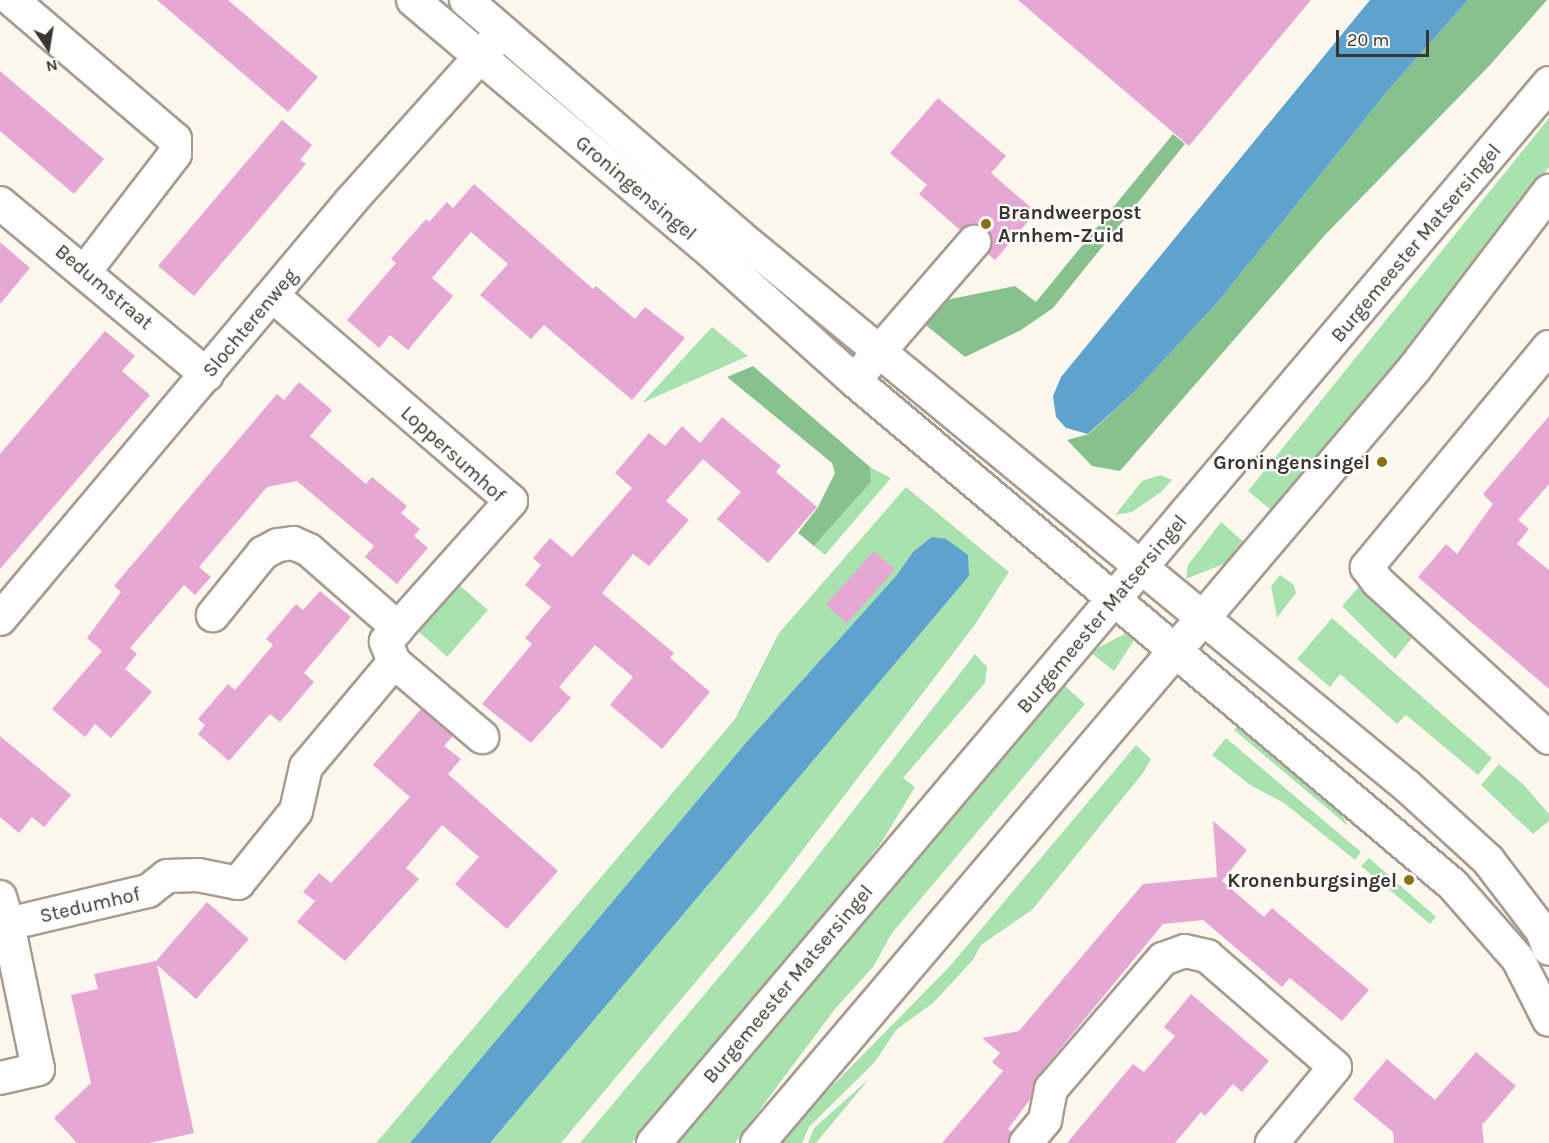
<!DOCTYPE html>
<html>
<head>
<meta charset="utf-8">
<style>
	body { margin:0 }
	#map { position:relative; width:1549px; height:1143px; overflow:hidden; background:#fef7ee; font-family:Karla,sans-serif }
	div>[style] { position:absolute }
	.green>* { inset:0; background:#a8e3af; transform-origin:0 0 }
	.forest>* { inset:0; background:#87c28e }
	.water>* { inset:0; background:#5ea2ce }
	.building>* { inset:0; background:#e7a7d4; transform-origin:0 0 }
	.roads { filter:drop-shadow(2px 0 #a79c8f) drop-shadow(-2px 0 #a79c8f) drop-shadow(0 2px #a79c8f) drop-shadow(0 -2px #a79c8f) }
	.minor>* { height:32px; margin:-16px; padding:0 16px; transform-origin:16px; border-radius:16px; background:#fff }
	.major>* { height:33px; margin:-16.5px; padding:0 16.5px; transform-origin:16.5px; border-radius:16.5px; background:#fff }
	.dots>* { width:16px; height:16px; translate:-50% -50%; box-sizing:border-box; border:3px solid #fff; border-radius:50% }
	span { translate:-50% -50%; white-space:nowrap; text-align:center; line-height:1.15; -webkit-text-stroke:4.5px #fff; paint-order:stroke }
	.street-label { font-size:20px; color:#39352f }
	.poi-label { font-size:20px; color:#39352f; font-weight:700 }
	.left { translate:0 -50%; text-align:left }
	.right { translate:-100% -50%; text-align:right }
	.north { position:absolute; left:18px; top:18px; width:60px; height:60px; -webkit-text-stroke:4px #fff; paint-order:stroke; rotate:168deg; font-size:16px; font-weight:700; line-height:24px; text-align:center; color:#39352f }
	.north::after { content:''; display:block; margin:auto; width:21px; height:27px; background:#39352f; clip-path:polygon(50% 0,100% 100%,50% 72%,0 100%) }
	.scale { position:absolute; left:1336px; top:30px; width:93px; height:27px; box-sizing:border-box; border:3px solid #39352f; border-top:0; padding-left:8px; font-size:18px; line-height:21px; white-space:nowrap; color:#39352f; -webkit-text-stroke:4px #fff; paint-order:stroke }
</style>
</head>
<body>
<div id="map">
	<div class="green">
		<i style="clip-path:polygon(1549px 118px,1549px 167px,1439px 310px,1272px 511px,1248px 491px)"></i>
		<i style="clip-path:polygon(712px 327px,748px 356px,642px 403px)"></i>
		<i style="clip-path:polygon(870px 467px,891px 478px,825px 555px,814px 546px,871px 482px)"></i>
		<i style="clip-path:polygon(1160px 475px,1172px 480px,1161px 492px,1132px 512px,1115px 515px,1142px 481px)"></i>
		<i style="clip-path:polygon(906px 487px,1009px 572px,974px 626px,766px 898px,561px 1143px,490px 1143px,969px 576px,913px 552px,896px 576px,744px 745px,410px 1143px,376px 1143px,735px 719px,779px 633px)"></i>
		<i style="clip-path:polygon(1221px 522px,1245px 543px,1226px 563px,1186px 579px,1188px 565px)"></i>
		<i style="clip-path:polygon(1280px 575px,1294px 585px,1296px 593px,1277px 618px,1271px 586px)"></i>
		<i style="left:457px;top:583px;width:41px;height:62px;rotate:41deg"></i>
		<i style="clip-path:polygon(1362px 583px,1417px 632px,1395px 659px,1342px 606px)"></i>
		<i style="clip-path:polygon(1332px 618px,1492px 758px,1478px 775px,1406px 715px,1397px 724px,1340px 674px,1330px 687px,1297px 659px)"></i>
		<i style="clip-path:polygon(1130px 631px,1135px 636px,1133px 642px,1114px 671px,1090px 652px)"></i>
		<i style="clip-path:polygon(975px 654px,987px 667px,985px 683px,903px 778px,915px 787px,881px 843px,838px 898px,632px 1143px,580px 1143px,781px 903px)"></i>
		<i style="clip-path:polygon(1064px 685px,1085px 704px,892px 933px,873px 967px,835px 1009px,735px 1143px,676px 1143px)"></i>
		<i style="clip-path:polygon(1243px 719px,1335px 802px,1348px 826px,1234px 730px)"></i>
		<i style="clip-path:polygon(1226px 738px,1361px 852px,1355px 860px,1284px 803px,1250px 785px,1212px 755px)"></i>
		<i style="clip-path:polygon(1136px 745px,1151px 759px,1143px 773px,1032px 910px,981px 945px,973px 960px,933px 1003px,897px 1029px,874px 1063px,809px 1127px,802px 1143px,776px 1143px,950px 966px)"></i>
		<i style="clip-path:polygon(1499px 764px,1524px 785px,1549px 814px,1549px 821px,1533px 834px,1481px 785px)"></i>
		<i style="clip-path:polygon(1369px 858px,1436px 917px,1430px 924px,1361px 866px)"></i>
		<i style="clip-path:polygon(869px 1079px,816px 1143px,808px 1143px,814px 1128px)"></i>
	</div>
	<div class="forest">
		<i style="clip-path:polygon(1468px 0,1547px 0,1491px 64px,1325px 235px,1120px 471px,1092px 466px,1067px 440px,1089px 434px,1134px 392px,1217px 303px,1390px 88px)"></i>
		<i style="clip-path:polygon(1173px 134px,1185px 144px,1053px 308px,1021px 330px,965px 357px,911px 313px,921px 305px,1015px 286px,1036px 302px)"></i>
		<i style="clip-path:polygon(753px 366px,870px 467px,871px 482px,814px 546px,798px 533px,818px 507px,835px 473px,832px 463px,727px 377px)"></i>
	</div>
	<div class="water">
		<i style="clip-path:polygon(1370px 0,1468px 0,1390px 88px,1217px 303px,1134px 392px,1088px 434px,1066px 428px,1056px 417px,1053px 396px,1061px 377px)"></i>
		<i style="clip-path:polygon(932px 537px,946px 539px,968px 555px,969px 576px,490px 1143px,410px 1143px,744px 745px,896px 576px,913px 552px)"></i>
	</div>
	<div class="building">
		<i style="clip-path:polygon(157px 0,228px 0,318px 77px,288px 112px)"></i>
		<i style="clip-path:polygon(1018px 0,1311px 0,1189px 146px)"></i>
		<i style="clip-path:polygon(0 71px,104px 159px,74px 194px,0 131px)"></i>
		<i style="clip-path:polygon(938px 98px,1006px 156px,991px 173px,1036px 212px,995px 260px,988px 254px,992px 245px,986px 229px,977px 224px,960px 230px,919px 194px,927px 185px,890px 153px)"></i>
		<i style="clip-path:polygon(282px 120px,312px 145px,300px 160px,306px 164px,194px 296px,158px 266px)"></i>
		<i style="clip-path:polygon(474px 184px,593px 289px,596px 286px,635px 319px,645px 307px,685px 338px,632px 400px,544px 325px,531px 339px,480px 295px,508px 264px,471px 232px,432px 278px,453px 296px,408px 350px,390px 335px,379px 348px,347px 320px,396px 263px,391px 259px,426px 219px,429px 222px,447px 202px,453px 208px)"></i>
		<i style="clip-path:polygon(0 242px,30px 268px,0 304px)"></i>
		<i style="clip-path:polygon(105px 331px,135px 356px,122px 371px,150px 395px,0 569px,0 454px)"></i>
		<i style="clip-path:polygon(299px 382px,332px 410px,310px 436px,366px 484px,372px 477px,407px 506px,401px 513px,420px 529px,414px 536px,428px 548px,397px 584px,365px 557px,374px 546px,297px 481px,267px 487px,199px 567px,211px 577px,195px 595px,184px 585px,130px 648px,137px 654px,125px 669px,152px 692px,111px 738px,95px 724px,85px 737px,52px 709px,102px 651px,87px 638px,121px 592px,114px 586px,277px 394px,284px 400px)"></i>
		<i style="clip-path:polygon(1549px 416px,1549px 484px,1518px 520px,1529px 529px,1517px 544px,1549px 570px,1549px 689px,1418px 577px,1446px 544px,1457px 554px,1493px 504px,1483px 494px)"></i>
		<i style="clip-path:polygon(722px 417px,781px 466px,776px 472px,817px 507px,768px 563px,717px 519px,741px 492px,703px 459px,666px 501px,689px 520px,649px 566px,633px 554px,602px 593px,674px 653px,670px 658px,710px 692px,662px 749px,610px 705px,633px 677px,595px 645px,559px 687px,571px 698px,531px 743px,482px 704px,532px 644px,525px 638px,551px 607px,525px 585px,541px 565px,533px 558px,550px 538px,572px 557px,632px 488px,615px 473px,649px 433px,665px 446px,682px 426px,700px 443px)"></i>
		<i style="left:874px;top:551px;width:28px;height:72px;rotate:42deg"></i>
		<i style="clip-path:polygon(320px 591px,351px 617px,304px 673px,314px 682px,280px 722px,270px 714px,229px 761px,198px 734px,205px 725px,198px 719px,228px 684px,235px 690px,273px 645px,266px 639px,296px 604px,303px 610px)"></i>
		<i style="clip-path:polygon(421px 709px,453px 736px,444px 746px,461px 759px,448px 774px,558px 871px,507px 929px,455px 884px,479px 857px,442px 825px,406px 868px,419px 879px,345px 961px,297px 922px,315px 901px,303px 892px,319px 873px,331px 883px,410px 797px,373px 765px)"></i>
		<i style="clip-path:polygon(0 736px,71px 795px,44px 827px,32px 817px,19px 833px,0 817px)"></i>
		<i style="clip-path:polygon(1213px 821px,1247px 850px,1222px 881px,1264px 917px,1272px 908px,1369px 990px,1342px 1021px,1290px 978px,1282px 987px,1203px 920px,1163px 924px,1037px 1077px,1031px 1098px,1008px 1129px,1012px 1132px,1008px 1143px,942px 1143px,1003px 1071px,992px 1062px,1000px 1053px,982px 1038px,1019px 1031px,1143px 884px,1217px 877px)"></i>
		<i style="clip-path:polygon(207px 902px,249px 939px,196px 999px,157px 965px,194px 1133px,149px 1143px,77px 1143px,54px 1118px,91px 1083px,71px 995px,98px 989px,94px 974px,156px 961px)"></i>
		<i style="clip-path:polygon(1191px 994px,1269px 1061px,1242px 1092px,1233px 1084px,1205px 1116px,1201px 1112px,1175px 1143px,1067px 1143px,1133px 1064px,1144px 1072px,1175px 1036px,1164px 1027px)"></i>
		<i style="clip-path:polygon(1476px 1052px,1516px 1086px,1482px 1125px,1484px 1143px,1394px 1143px,1393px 1132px,1353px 1099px,1387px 1059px,1435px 1100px)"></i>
	</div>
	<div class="roads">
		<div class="minor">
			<i style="left:12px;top:0;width:214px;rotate:40.5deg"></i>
			<i style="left:175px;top:139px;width:15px;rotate:90deg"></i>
			<i style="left:175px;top:154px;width:146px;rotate:127.5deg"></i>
			<i style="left:413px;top:0;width:399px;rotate:40.2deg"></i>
			<i style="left:718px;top:258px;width:184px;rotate:41.9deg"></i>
			<i style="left:855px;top:381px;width:782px;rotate:40.12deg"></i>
			<i style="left:1453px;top:885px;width:98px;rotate:48.7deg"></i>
			<i style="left:1518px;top:959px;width:68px;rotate:63.1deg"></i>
			<i style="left:466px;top:0;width:359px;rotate:40.8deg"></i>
			<i style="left:738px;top:235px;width:867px;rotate:39.48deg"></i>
			<i style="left:1407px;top:786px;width:110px;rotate:42.4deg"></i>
			<i style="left:1488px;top:860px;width:89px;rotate:52.7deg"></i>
			<i style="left:1542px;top:931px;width:19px;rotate:69deg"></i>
			<i style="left:0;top:203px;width:269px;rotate:39.7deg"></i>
			<i style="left:273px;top:296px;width:314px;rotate:40.7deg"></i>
			<i style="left:511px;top:501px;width:170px;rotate:131.7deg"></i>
			<i style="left:1549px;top:347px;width:286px;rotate:129.6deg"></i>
			<i style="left:1367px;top:567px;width:19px;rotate:54deg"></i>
			<i style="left:1378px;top:582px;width:231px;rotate:42.4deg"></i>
			<i style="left:865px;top:368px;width:167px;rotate:-49.1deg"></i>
			<i style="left:0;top:619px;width:546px;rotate:-49.98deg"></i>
			<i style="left:351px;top:201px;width:216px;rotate:-48.2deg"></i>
			<i style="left:394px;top:662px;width:116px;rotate:40.4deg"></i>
			<i style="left:0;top:897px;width:28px;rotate:73deg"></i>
			<i style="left:0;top:1078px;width:39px;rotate:-13deg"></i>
			<i style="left:38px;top:1069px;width:148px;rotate:-101.7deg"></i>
			<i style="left:8px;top:924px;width:144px;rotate:-13.3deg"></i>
			<i style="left:148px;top:891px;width:24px;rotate:-38deg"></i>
			<i style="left:167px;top:876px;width:31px;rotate:-2deg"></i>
			<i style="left:198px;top:875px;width:41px;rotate:11.3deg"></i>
			<i style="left:238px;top:883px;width:92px;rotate:-51.1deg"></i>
			<i style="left:296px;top:811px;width:45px;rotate:-77.2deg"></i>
			<i style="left:306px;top:767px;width:137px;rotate:-50deg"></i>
			<i style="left:394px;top:662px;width:22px;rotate:-112deg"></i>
			<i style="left:386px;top:642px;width:18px;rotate:-49deg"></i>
			<i style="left:398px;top:628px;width:118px;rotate:-138.8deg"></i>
			<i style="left:309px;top:550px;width:17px;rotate:-156deg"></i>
			<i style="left:293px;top:543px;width:15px;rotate:172deg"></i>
			<i style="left:278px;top:545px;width:17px;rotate:152deg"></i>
			<i style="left:263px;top:553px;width:80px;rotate:128.9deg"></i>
			<i style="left:1026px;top:1143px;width:30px;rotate:-50deg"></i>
			<i style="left:1045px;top:1120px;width:32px;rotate:-79deg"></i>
			<i style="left:1051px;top:1089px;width:172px;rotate:-49.3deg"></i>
			<i style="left:1163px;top:959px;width:23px;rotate:-20deg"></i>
			<i style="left:1185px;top:951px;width:23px;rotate:13deg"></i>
			<i style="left:1207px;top:956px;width:169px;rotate:40.9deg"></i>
			<i style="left:1335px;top:1067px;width:99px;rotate:129.7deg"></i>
		</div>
		<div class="major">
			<i style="left:653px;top:1143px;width:1388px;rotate:-49.79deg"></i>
			<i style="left:757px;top:1143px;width:1016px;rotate:-49.71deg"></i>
			<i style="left:1414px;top:368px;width:223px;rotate:-52.7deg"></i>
		</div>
	</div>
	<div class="dots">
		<i style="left:986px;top:224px;background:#8b7012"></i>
		<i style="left:1382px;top:462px;background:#8b7012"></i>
		<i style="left:1409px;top:880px;background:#8b7012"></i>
	</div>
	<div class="street-label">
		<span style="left:636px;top:188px;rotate:40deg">Groningensingel</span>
		<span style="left:1416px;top:243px;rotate:-50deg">Burgemeester Matsersingel</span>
		<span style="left:104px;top:287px;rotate:40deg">Bedumstraat</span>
		<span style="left:250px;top:323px;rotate:-50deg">Slochterenweg</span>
		<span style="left:453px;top:454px;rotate:42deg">Loppersumhof</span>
		<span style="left:1102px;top:614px;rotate:-50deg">Burgemeester Matsersingel</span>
		<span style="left:90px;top:905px;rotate:-13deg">Stedumhof</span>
		<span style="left:788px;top:984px;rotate:-50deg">Burgemeester Matsersingel</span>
	</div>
	<div class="poi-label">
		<span class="left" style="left:998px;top:224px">Brandweerpost<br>Arnhem-Zuid</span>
		<span class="right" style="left:1370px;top:462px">Groningensingel</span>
		<span class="right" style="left:1397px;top:880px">Kronenburgsingel</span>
	</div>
	<div class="north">N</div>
	<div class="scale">20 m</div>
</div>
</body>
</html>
